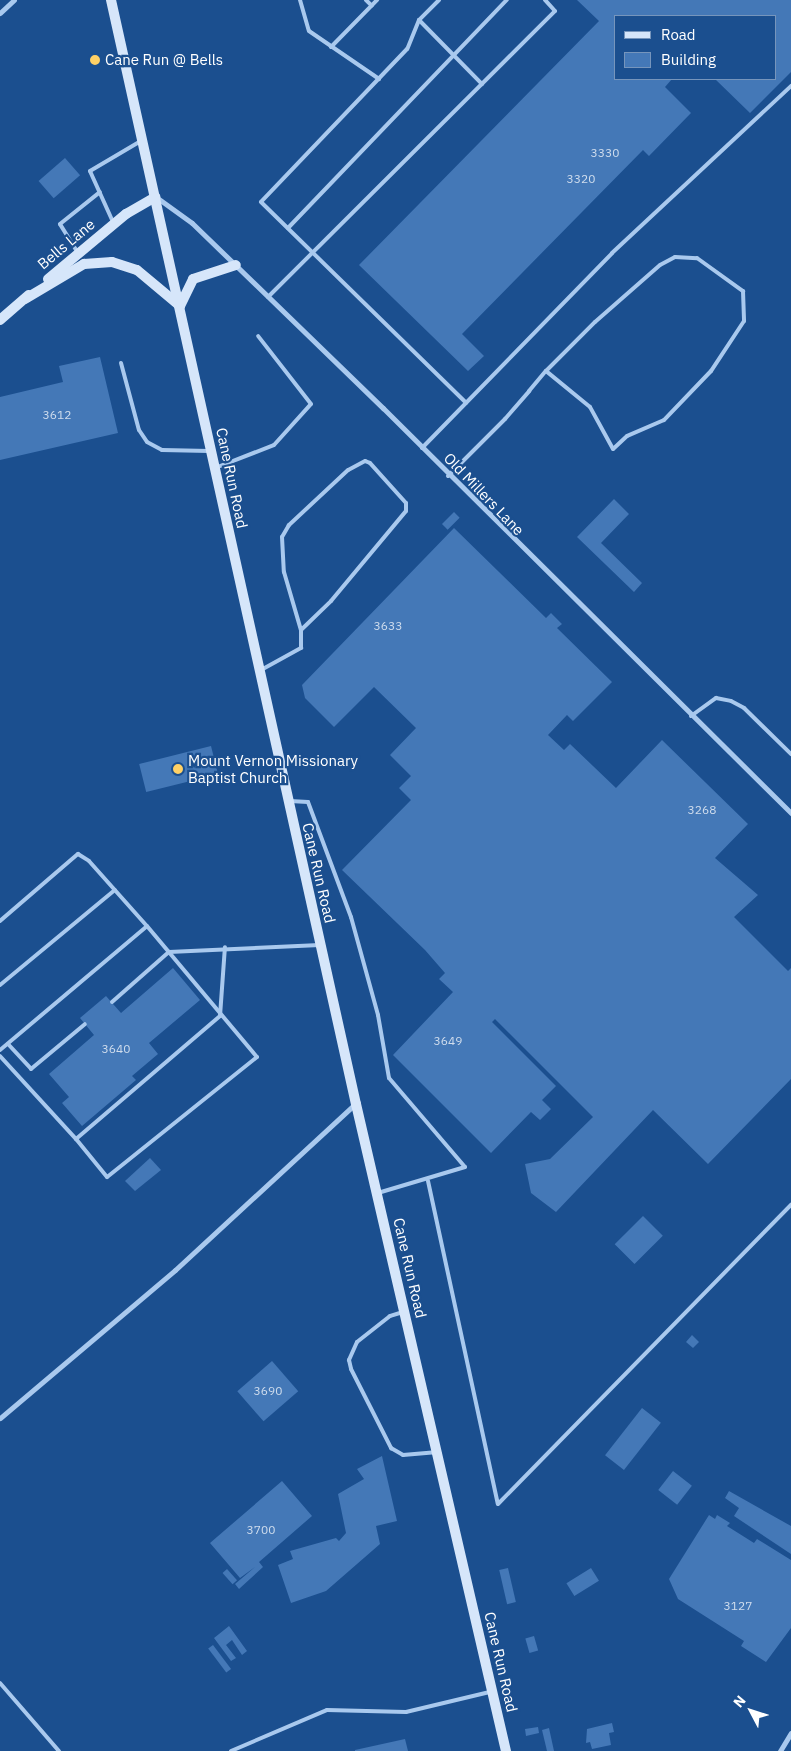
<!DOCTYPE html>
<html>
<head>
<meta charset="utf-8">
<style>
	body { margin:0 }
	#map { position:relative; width:791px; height:1751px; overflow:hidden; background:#1b4f8f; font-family:"IBM Plex Sans",sans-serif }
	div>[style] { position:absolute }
	.building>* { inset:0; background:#4478b7; transform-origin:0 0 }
	.lane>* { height:4px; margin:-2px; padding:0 2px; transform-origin:2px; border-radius:2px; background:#a9c9ee }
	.street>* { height:5px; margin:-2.5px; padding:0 2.5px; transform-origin:2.5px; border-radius:2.5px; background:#a9c9ee }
	.secondary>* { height:10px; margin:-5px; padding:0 5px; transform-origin:5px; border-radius:5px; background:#d6e6fa }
	.dots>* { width:14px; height:14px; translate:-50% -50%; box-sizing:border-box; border:2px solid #1b4f8f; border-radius:50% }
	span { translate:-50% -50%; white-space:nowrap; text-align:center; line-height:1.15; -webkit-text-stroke:4.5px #1b4f8f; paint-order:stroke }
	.number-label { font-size:12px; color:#d0dded }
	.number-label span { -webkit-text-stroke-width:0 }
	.poi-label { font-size:15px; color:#fff }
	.left { translate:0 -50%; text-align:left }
	.street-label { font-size:15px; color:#fff }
	.legend { position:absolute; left:614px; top:15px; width:162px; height:65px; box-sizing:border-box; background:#1b4f8f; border:1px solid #7695bc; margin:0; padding:6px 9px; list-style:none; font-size:15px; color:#fff }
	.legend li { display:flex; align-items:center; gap:10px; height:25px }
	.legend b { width:25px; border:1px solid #7695bc }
	.north { position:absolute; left:726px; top:1686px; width:50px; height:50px; -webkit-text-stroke:4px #1b4f8f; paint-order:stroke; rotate:310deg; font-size:14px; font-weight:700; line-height:20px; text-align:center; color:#fff }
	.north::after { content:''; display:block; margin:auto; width:18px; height:22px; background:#fff; clip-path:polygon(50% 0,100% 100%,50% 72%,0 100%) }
</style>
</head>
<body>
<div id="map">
	<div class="building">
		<i style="clip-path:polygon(577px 0,791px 0,791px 72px,750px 113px,715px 79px,775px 79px,775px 16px,615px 16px,615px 79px,672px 79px,665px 87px,691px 113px,649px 156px,643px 150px,462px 334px,484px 356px,468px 371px,359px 265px,599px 21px)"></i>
		<i style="left:65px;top:158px;width:23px;height:35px;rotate:49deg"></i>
		<i style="clip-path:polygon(100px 357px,118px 433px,0 460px,0 397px,63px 382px,59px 366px)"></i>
		<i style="clip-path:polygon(614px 499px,629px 514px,601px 543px,642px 583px,634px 592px,577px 537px)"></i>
		<i style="left:454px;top:512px;width:8px;height:17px;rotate:45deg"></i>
		<i style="clip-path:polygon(454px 528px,546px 618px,551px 613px,562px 624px,557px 628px,612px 682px,573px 721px,567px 715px,548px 735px,564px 750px,570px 744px,616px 788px,662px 740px,748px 824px,715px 858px,758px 895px,734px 917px,788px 971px,791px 968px,791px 1079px,708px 1164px,653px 1110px,556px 1212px,531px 1193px,525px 1164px,550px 1159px,593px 1117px,495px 1019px,492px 1022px,556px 1086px,542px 1100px,551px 1109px,540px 1120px,531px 1112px,491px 1153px,393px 1055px,453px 992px,439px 979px,445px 973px,425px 950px,342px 870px,411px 800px,399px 788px,411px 776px,390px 755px,416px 728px,374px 687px,334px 727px,305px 698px,302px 685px)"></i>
		<i style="left:211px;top:746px;width:29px;height:74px;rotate:76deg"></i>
		<i style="clip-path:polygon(173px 968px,200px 1000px,149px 1043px,158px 1054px,132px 1076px,136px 1080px,82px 1126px,62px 1103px,69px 1097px,49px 1074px,94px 1035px,80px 1018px,106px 996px,121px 1013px)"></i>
		<i style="clip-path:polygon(150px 1158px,161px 1170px,135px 1191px,125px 1181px)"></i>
		<i style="left:643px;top:1216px;width:28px;height:40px;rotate:45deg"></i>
		<i style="clip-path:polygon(692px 1335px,699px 1342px,693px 1348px,686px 1342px)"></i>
		<i style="left:272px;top:1361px;width:40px;height:46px;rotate:49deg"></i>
		<i style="left:642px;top:1408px;width:24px;height:60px;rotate:38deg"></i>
		<i style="clip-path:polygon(382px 1456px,397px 1521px,376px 1526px,380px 1544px,326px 1591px,291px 1603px,278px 1565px,293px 1559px,290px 1551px,336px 1538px,339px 1541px,346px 1533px,338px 1494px,364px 1479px,357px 1469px)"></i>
		<i style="left:673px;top:1471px;width:24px;height:24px;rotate:38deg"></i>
		<i style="clip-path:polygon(282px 1481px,312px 1516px,259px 1562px,263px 1567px,239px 1589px,235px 1584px,255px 1567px,240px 1578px,210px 1543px)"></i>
		<i style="clip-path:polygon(729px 1491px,791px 1526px,791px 1554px,734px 1516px,739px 1508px,725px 1498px)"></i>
		<i style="clip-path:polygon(709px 1515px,715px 1519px,717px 1515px,730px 1523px,727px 1526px,754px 1543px,757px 1539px,791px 1560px,791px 1628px,766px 1662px,741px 1646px,744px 1641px,678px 1599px,669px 1579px)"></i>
		<i style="left:508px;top:1568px;width:35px;height:9px;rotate:77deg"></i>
		<i style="left:591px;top:1568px;width:15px;height:29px;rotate:58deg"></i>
		<i style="left:227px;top:1569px;width:15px;height:6px;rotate:48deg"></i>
		<i style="clip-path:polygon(229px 1626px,247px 1651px,242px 1655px,232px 1640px,226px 1645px,236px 1658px,231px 1661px,214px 1638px)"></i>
		<i style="left:534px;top:1636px;width:15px;height:9px;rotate:74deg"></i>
		<i style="left:213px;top:1645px;width:30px;height:6px;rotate:53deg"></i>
		<i style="clip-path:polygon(612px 1723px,614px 1732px,609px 1733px,611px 1745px,592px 1749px,590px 1742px,586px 1743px,587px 1729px)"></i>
		<i style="clip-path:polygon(538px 1727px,539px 1733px,526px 1736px,525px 1729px)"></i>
		<i style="clip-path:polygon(549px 1728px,554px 1751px,547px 1751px,542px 1730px)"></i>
		<i style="clip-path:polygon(405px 1739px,408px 1751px,355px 1751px,355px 1750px)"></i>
	</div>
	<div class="lane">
		<i style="left:300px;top:0;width:32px;rotate:74deg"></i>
		<i style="left:309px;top:31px;width:85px;rotate:34.4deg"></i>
		<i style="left:366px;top:0;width:8px;rotate:45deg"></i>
		<i style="left:439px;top:0;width:28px;rotate:135deg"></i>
		<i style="left:419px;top:20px;width:31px;rotate:112deg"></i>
		<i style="left:407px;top:49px;width:211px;rotate:133.7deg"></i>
		<i style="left:261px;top:202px;width:287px;rotate:44.4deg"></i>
		<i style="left:419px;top:20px;width:90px;rotate:45.5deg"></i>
		<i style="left:331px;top:47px;width:66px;rotate:-45.6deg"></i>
		<i style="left:113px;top:222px;width:56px;rotate:-114.3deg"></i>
		<i style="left:90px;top:171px;width:59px;rotate:-30.5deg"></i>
		<i style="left:288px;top:228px;width:316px;rotate:-46.2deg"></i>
		<i style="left:78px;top:253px;width:34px;rotate:-122deg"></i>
		<i style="left:60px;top:224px;width:51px;rotate:-38.7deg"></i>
		<i style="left:268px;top:297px;width:405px;rotate:-44.9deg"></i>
		<i style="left:555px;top:11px;width:15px;rotate:-132deg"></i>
		<i style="left:121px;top:363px;width:69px;rotate:75deg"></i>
		<i style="left:139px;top:430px;width:14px;rotate:56deg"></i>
		<i style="left:147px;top:442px;width:17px;rotate:28deg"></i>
		<i style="left:162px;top:450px;width:47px;rotate:1.2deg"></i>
		<i style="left:422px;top:448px;width:272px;rotate:-45.7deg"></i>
		<i style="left:612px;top:253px;width:245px;rotate:-43deg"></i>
		<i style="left:215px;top:468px;width:63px;rotate:-21.3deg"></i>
		<i style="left:274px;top:445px;width:55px;rotate:-47.9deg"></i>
		<i style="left:311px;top:404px;width:86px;rotate:-127.9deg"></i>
		<i style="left:448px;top:476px;width:81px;rotate:-45deg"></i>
		<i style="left:505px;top:419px;width:37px;rotate:-49deg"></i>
		<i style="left:529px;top:391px;width:26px;rotate:-50deg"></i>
		<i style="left:546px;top:371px;width:69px;rotate:-45deg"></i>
		<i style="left:595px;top:322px;width:86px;rotate:-41.2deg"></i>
		<i style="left:660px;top:265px;width:17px;rotate:-28deg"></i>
		<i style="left:675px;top:257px;width:22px;rotate:3deg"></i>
		<i style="left:697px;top:258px;width:57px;rotate:35.7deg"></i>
		<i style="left:743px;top:291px;width:30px;rotate:88deg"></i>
		<i style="left:744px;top:321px;width:60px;rotate:123.4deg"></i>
		<i style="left:711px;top:371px;width:68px;rotate:133.8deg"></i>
		<i style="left:664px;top:420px;width:40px;rotate:156.6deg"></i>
		<i style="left:627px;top:436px;width:19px;rotate:137deg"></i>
		<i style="left:613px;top:449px;width:48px;rotate:-118.7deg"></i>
		<i style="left:590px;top:407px;width:57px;rotate:-140.7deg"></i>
		<i style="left:261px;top:670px;width:46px;rotate:-28.8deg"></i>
		<i style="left:301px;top:648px;width:18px;rotate:-90deg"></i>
		<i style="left:301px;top:630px;width:42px;rotate:-44deg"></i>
		<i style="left:331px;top:601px;width:117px;rotate:-50.2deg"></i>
		<i style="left:406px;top:511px;width:8px;rotate:-90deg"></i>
		<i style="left:406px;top:503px;width:54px;rotate:-132deg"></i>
		<i style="left:370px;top:463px;width:5px;rotate:-158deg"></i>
		<i style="left:365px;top:461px;width:19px;rotate:152deg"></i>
		<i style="left:348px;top:470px;width:81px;rotate:137deg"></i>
		<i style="left:289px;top:525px;width:14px;rotate:120deg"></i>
		<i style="left:282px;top:537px;width:35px;rotate:87deg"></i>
		<i style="left:284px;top:572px;width:60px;rotate:73.7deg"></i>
		<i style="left:691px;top:716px;width:31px;rotate:-36deg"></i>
		<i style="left:716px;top:698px;width:15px;rotate:11deg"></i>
		<i style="left:731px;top:701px;width:15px;rotate:28deg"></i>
		<i style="left:744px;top:708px;width:66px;rotate:44.4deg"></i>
		<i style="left:290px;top:801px;width:18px;rotate:3deg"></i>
		<i style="left:308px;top:802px;width:123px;rotate:69.5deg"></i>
		<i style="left:351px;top:917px;width:102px;rotate:74.6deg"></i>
		<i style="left:378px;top:1015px;width:64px;rotate:80.1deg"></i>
		<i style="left:389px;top:1078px;width:117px;rotate:49.5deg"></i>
		<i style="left:465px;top:1167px;width:91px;rotate:163.4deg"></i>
		<i style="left:0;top:921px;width:103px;rotate:-40.7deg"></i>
		<i style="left:78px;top:854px;width:13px;rotate:32deg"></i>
		<i style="left:89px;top:861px;width:87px;rotate:48.3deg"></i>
		<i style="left:147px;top:926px;width:171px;rotate:50deg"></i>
		<i style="left:257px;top:1057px;width:192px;rotate:141.3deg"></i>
		<i style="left:107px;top:1177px;width:49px;rotate:-129.2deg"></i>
		<i style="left:0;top:985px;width:149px;rotate:-39.6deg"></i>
		<i style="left:112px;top:1002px;width:76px;rotate:-41.3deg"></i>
		<i style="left:169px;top:952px;width:151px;rotate:-2.7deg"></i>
		<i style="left:8px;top:1044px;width:34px;rotate:47deg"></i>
		<i style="left:31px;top:1069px;width:70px;rotate:-39.8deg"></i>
		<i style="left:0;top:1050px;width:192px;rotate:-40.1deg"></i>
		<i style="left:0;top:1056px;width:113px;rotate:47.5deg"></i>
		<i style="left:76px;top:1139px;width:189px;rotate:-40.5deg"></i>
		<i style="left:220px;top:1016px;width:69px;rotate:-85.9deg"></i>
		<i style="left:428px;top:1181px;width:330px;rotate:77.8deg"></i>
		<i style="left:498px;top:1504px;width:419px;rotate:-45.6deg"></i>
		<i style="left:403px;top:1312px;width:14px;rotate:163deg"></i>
		<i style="left:390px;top:1316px;width:42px;rotate:141.8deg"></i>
		<i style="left:357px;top:1342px;width:20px;rotate:114deg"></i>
		<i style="left:349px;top:1360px;width:9px;rotate:77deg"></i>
		<i style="left:351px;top:1369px;width:89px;rotate:63.1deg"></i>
		<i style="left:391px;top:1448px;width:14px;rotate:30deg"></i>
		<i style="left:403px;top:1455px;width:32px;rotate:-5deg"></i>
		<i style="left:0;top:1683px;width:90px;rotate:49.1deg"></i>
		<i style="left:231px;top:1751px;width:104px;rotate:-23.1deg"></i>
		<i style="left:327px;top:1710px;width:79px;rotate:1.5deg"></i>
		<i style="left:406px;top:1712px;width:86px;rotate:-13.4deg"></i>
	</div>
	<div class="street">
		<i style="left:0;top:13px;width:19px;rotate:-43deg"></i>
		<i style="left:156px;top:197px;width:44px;rotate:35.8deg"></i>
		<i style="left:192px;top:223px;width:266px;rotate:44.1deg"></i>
		<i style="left:383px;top:408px;width:575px;rotate:44.79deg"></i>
		<i style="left:0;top:1418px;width:229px;rotate:-40.2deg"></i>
		<i style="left:175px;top:1270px;width:245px;rotate:-42.7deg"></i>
		<i style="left:780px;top:1751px;width:21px;rotate:-59deg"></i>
	</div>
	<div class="secondary">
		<i style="left:111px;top:0;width:1131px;rotate:77.49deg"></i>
		<i style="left:356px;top:1104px;width:664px;rotate:76.95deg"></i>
		<i style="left:48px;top:279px;width:102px;rotate:-39.8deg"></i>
		<i style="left:126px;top:214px;width:34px;rotate:-30deg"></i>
		<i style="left:25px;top:299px;width:69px;rotate:-30.7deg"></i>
		<i style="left:84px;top:264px;width:28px;rotate:-4deg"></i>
		<i style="left:112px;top:262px;width:26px;rotate:18deg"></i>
		<i style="left:137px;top:270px;width:56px;rotate:39.9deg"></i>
		<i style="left:180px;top:306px;width:30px;rotate:-64deg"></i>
		<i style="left:193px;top:279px;width:45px;rotate:-18deg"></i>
		<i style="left:0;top:320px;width:38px;rotate:-41deg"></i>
	</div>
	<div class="dots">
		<i style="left:95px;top:60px;background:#ffd166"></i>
		<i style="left:178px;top:769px;background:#ffd166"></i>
	</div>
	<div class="number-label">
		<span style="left:605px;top:153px">3330</span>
		<span style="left:581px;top:179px">3320</span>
		<span style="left:57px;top:415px">3612</span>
		<span style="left:388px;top:626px">3633</span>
		<span style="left:702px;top:810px">3268</span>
		<span style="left:448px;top:1041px">3649</span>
		<span style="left:116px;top:1049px">3640</span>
		<span style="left:268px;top:1391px">3690</span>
		<span style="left:261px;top:1530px">3700</span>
		<span style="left:738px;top:1606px">3127</span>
	</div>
	<div class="poi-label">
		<span class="left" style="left:105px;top:60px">Cane Run @ Bells</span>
		<span class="left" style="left:188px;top:769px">Mount Vernon Missionary<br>Baptist Church</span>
	</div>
	<div class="street-label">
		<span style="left:66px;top:244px;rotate:-40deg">Bells Lane</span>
		<span style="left:232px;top:478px;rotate:78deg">Cane Run Road</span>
		<span style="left:484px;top:494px;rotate:46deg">Old Millers Lane</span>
		<span style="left:319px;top:873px;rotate:77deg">Cane Run Road</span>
		<span style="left:410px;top:1268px;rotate:77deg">Cane Run Road</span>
		<span style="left:501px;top:1662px;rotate:77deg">Cane Run Road</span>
	</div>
	<ul class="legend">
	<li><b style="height:6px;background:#d6e6fa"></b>Road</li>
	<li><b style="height:14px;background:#4478b7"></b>Building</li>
	</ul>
	<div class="north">N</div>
</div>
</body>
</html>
